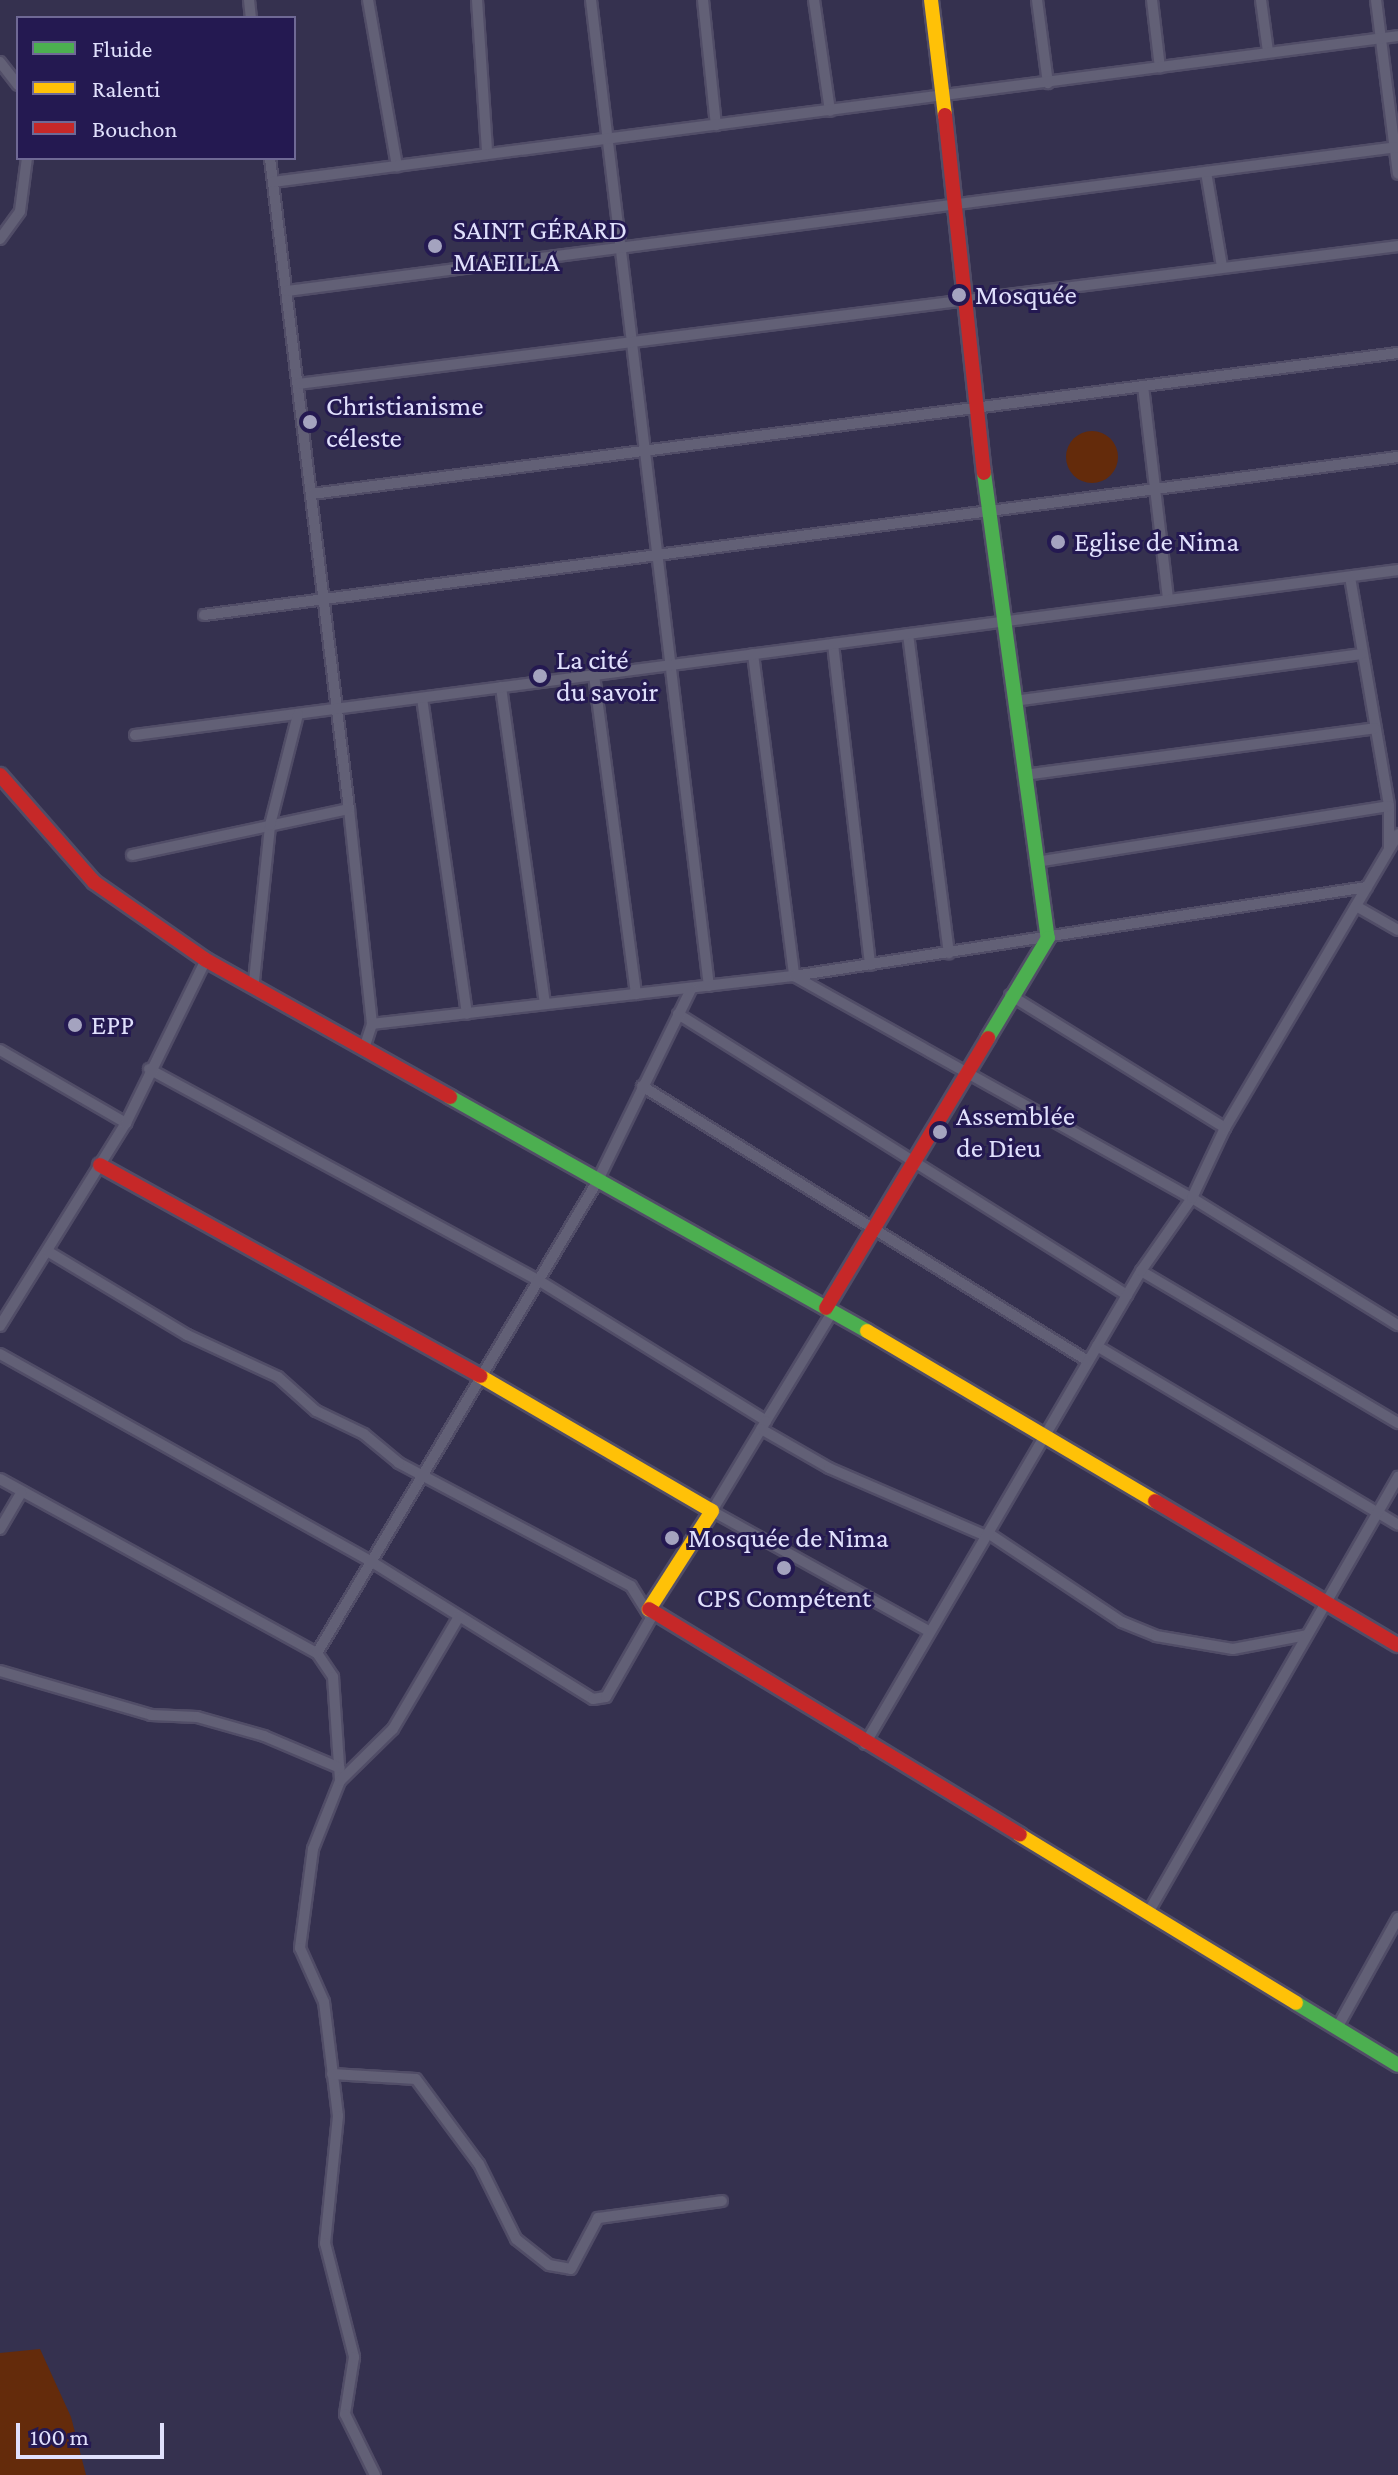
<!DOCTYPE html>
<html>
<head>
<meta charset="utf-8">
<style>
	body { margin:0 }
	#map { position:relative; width:1398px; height:2475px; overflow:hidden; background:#35314f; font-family:"Crimson Pro",serif }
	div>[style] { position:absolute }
	.green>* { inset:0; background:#642b0b }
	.round { border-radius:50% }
	.roads { filter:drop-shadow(2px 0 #514d67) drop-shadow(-2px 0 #514d67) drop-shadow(0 2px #514d67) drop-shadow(0 -2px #514d67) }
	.street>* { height:10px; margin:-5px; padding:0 5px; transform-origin:5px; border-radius:5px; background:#626076 }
	.fast>* { height:14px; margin:-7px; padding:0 7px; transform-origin:7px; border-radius:7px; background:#4caf50 }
	.slow>* { height:14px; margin:-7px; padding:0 7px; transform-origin:7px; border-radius:7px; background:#ffc107 }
	.jam>* { height:14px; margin:-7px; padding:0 7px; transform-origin:7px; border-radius:7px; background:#c62828 }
	.dots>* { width:22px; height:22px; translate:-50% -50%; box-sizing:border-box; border:4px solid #241951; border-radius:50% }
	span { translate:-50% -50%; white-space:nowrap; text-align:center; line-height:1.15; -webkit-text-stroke:6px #241951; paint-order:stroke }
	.poi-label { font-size:28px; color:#e0e0fc }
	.left { translate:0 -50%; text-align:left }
	.legend { position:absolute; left:16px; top:16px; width:280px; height:144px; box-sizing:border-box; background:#241951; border:2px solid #6f6995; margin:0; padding:10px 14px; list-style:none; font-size:24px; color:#e0e0fc }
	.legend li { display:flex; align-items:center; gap:16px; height:40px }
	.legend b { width:40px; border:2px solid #6f6995 }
	.scale { position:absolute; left:16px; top:2423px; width:148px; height:36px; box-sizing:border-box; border:4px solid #e0e0fc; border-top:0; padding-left:10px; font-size:24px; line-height:28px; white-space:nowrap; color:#e0e0fc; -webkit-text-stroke:6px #241951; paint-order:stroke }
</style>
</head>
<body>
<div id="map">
	<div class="green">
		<i class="round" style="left:1066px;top:431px;width:52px;height:52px"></i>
		<i style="clip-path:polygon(40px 2349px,71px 2417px,86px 2475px,0 2475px,0 2353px)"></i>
	</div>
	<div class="roads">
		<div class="street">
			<i style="left:249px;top:0;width:18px;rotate:84deg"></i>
			<i style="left:368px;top:0;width:169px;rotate:80.1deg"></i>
			<i style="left:477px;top:0;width:151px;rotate:86.2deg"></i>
			<i style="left:591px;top:0;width:993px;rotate:83.18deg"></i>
			<i style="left:703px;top:0;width:126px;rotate:84.1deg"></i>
			<i style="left:814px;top:0;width:112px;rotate:81.8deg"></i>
			<i style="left:1037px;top:0;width:84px;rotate:82.5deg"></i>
			<i style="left:1152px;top:0;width:68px;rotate:83.3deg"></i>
			<i style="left:1261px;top:0;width:52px;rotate:82.3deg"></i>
			<i style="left:1376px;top:0;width:175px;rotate:82.8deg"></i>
			<i style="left:0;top:62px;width:29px;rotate:52deg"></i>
			<i style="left:270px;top:158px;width:656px;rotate:83.08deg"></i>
			<i style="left:349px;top:809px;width:216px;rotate:83.9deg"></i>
			<i style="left:372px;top:1024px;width:26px;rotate:108deg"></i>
			<i style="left:1206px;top:172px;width:96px;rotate:80.4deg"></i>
			<i style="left:273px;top:182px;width:1134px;rotate:-7.39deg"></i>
			<i style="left:0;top:239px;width:34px;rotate:-54deg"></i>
			<i style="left:20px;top:211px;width:53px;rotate:-82.5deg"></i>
			<i style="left:287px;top:291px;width:1120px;rotate:-7.39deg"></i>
			<i style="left:298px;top:384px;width:1109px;rotate:-7.15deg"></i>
			<i style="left:1143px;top:386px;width:215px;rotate:83.3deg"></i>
			<i style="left:312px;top:494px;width:1095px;rotate:-7.4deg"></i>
			<i style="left:1350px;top:577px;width:232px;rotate:80.3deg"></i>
			<i style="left:1389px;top:806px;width:42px;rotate:90deg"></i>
			<i style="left:204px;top:615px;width:1204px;rotate:-7.54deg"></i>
			<i style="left:908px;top:634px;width:322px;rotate:82.7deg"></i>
			<i style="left:833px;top:644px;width:323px;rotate:83.4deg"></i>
			<i style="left:753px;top:654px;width:325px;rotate:82.7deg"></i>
			<i style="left:794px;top:976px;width:456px;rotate:29.2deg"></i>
			<i style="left:1192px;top:1198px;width:242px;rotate:31.7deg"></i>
			<i style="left:594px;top:675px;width:322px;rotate:82.5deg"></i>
			<i style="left:501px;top:687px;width:320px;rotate:82.1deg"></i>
			<i style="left:422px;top:698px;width:319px;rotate:81.9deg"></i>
			<i style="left:1014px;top:701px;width:351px;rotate:-7.7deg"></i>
			<i style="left:135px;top:735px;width:1274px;rotate:-7.44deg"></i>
			<i style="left:1024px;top:775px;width:354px;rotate:-7.6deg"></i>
			<i style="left:132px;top:855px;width:222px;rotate:-12deg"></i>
			<i style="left:1036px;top:862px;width:357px;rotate:-9deg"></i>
			<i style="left:1356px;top:906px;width:48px;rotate:29.7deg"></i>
			<i style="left:254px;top:981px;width:157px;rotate:-84.1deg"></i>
			<i style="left:270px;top:825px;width:114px;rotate:-75.8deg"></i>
			<i style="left:1010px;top:995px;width:253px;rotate:31.7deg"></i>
			<i style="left:678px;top:1014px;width:530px;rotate:32.04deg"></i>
			<i style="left:372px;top:1024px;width:425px;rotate:-6.5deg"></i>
			<i style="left:794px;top:976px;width:580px;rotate:-8.83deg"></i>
			<i style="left:0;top:1050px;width:146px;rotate:30.1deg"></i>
			<i style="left:149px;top:1069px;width:443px;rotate:28.5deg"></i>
			<i style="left:538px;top:1280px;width:268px;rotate:31.7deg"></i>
			<i style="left:766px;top:1421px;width:129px;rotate:-58.7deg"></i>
			<i style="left:642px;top:1086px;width:524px;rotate:31.66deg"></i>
			<i style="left:1141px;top:1271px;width:299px;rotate:30.6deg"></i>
			<i style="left:0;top:1326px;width:239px;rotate:-58.2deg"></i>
			<i style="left:126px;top:1123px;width:182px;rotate:-63.9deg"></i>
			<i style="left:1097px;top:1346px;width:350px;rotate:30.7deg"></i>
			<i style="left:0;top:1354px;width:426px;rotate:29.2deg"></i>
			<i style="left:372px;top:1562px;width:260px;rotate:31.8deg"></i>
			<i style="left:593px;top:1699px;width:13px;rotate:-9deg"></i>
			<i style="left:606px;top:1697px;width:91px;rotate:-60.3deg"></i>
			<i style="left:651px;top:1618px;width:38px;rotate:-122deg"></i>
			<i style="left:631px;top:1586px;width:263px;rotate:-152.1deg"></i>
			<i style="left:399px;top:1463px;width:45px;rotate:-140.4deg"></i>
			<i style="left:364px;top:1434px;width:53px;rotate:-154.4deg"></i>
			<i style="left:316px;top:1411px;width:51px;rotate:-138.2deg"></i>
			<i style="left:278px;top:1377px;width:100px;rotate:-155.2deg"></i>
			<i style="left:187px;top:1335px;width:161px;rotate:-149deg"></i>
			<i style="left:766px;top:1421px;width:105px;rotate:121deg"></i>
			<i style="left:712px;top:1511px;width:249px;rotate:29deg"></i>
			<i style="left:761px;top:1429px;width:78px;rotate:29.8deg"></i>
			<i style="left:829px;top:1468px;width:171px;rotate:23.4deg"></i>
			<i style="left:0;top:1479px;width:362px;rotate:28.8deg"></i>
			<i style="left:317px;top:1653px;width:29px;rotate:56deg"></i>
			<i style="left:333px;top:1677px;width:104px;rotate:86.1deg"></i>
			<i style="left:340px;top:1781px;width:73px;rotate:111.7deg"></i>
			<i style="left:313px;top:1849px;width:100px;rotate:97.5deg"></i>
			<i style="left:300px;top:1948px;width:59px;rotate:66deg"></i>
			<i style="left:324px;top:2002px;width:115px;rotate:83deg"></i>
			<i style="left:338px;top:2116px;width:128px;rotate:95.8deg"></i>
			<i style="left:325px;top:2243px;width:118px;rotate:75.7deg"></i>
			<i style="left:354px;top:2357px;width:58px;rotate:99deg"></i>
			<i style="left:345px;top:2414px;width:68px;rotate:63.8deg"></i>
			<i style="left:0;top:1529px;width:42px;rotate:-59.7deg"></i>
			<i style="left:988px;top:1533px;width:161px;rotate:33.6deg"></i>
			<i style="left:1122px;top:1622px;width:37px;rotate:22deg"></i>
			<i style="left:1156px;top:1636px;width:78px;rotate:9.6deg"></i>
			<i style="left:1233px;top:1649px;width:75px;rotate:-10.7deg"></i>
			<i style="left:317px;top:1653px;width:548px;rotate:-59.27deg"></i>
			<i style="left:597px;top:1182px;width:215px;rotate:-64deg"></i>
			<i style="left:0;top:1671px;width:157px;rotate:16.2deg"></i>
			<i style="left:151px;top:1715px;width:46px;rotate:2.5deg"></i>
			<i style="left:197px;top:1717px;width:70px;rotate:15.8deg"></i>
			<i style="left:264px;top:1736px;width:82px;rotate:22.8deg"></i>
			<i style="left:865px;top:1744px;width:548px;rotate:-59.74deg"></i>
			<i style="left:1141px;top:1271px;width:89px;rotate:-55.1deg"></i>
			<i style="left:1192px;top:1198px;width:77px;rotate:-64.8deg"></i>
			<i style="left:1225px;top:1128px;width:341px;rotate:-59.5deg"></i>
			<i style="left:340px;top:1781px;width:74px;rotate:-44.5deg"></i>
			<i style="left:393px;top:1729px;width:129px;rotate:-59.6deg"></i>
			<i style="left:1148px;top:1913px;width:503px;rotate:-60.17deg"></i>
			<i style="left:1337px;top:2028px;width:126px;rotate:-61deg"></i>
			<i style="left:332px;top:2074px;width:84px;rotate:3.4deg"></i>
			<i style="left:416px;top:2079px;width:106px;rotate:53.5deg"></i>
			<i style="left:479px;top:2164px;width:84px;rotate:63.7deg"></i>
			<i style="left:516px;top:2239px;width:42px;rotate:38.2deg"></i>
			<i style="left:549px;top:2265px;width:22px;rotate:10deg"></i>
			<i style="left:571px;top:2269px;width:58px;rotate:-62.1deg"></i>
			<i style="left:598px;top:2218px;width:125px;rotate:-7.8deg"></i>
		</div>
		<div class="fast">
			<i style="left:984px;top:473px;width:469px;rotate:82.2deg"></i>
			<i style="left:1048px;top:938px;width:117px;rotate:121deg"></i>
			<i style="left:450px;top:1097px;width:478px;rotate:29.3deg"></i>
			<i style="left:1296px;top:2003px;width:119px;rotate:31.3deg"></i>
		</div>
		<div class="slow">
			<i style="left:931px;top:0;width:116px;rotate:83.1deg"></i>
			<i style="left:867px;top:1331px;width:334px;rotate:30.6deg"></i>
			<i style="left:480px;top:1376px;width:268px;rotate:30.2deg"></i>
			<i style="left:712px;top:1511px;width:117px;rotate:122.7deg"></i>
			<i style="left:1020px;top:1835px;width:323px;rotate:31.3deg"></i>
		</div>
		<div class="jam">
			<i style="left:945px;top:115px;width:360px;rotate:83.8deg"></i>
			<i style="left:0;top:775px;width:142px;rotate:48.7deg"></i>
			<i style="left:94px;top:882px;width:136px;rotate:34.9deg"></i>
			<i style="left:206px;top:960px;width:280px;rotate:29.3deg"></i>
			<i style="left:100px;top:1165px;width:435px;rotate:29deg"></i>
			<i style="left:826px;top:1308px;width:315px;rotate:-59deg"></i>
			<i style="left:1155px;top:1501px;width:282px;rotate:30.7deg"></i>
			<i style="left:649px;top:1609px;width:434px;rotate:31.3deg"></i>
		</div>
	</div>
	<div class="dots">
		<i style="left:435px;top:246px;background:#a4a3bf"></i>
		<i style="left:959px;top:295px;background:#a4a3bf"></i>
		<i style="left:310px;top:422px;background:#a4a3bf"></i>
		<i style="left:1058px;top:542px;background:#a4a3bf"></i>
		<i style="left:540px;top:676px;background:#a4a3bf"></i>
		<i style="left:75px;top:1025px;background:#a4a3bf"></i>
		<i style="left:940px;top:1132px;background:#a4a3bf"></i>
		<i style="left:672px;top:1538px;background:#a4a3bf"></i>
		<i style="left:784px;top:1568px;background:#a4a3bf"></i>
	</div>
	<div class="poi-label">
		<span class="left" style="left:453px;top:246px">SAINT GÉRARD<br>MAEILLA</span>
		<span class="left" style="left:975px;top:295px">Mosquée</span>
		<span class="left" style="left:326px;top:422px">Christianisme<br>céleste</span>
		<span class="left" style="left:1074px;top:542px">Eglise de Nima</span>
		<span class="left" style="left:556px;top:676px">La cité<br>du savoir</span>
		<span class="left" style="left:91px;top:1025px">EPP</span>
		<span class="left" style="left:956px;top:1132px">Assemblée<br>de Dieu</span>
		<span class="left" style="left:688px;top:1538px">Mosquée de Nima</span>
		<span style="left:784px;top:1598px">CPS Compétent</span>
	</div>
	<ul class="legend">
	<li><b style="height:10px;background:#4caf50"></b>Fluide</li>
	<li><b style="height:10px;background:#ffc107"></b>Ralenti</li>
	<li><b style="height:10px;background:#c62828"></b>Bouchon</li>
	</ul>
	<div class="scale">100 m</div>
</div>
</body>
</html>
